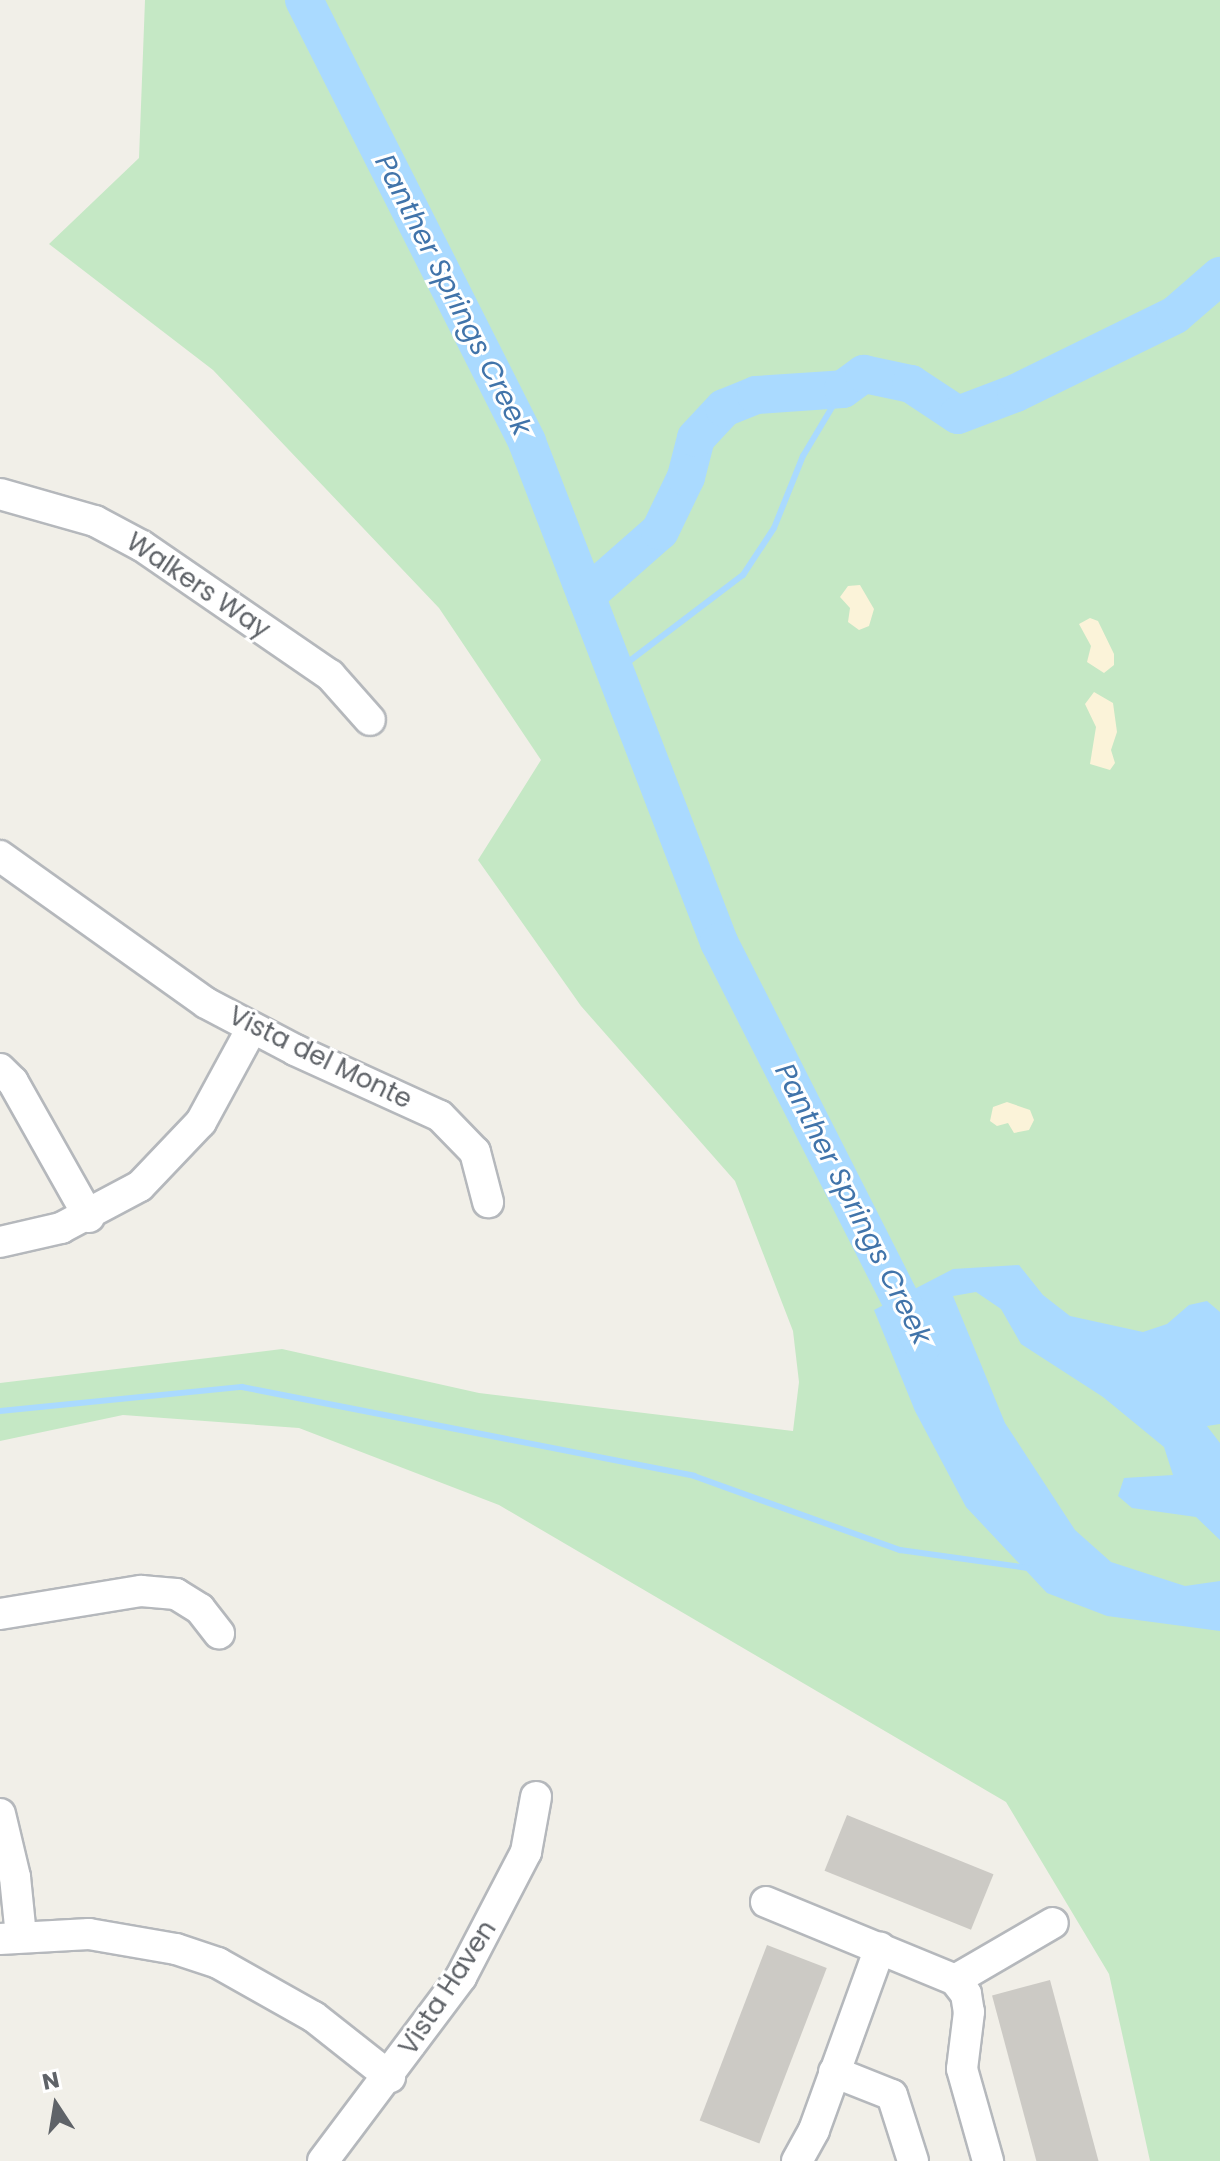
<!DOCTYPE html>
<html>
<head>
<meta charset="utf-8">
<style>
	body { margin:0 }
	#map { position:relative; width:1220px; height:2161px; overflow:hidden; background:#f1efe8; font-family:Poppins,sans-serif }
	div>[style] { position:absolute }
	.green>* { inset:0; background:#c5e8c5 }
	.sand>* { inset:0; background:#fbf3d9 }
	.water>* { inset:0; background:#aadaff }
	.stream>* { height:6px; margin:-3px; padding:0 3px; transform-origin:3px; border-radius:3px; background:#aadaff }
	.river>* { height:38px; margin:-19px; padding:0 19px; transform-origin:19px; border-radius:19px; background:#aadaff }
	.building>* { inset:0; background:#cccac5; transform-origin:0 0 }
	.roads { filter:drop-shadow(2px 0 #b5b8bc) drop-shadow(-2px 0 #b5b8bc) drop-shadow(0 2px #b5b8bc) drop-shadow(0 -2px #b5b8bc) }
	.minor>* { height:30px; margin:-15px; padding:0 15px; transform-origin:15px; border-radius:15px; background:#fff }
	span { translate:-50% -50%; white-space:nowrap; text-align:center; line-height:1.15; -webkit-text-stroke:6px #fff; paint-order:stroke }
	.street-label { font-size:26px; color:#5f6368 }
	.water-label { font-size:28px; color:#4174aa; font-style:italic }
	.north { position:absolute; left:16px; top:2065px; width:80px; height:80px; -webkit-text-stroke:6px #fff; paint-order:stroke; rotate:348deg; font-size:22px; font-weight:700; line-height:32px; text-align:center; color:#5f6368 }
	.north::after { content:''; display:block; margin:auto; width:28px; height:36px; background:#5f6368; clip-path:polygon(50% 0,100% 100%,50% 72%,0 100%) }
</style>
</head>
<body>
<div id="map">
	<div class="green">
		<i style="clip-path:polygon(145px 0,1220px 0,1220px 2161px,1150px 2161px,1109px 1974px,1006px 1802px,499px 1505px,299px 1428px,123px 1415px,0 1441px,0 1383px,282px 1349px,479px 1393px,793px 1431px,799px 1382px,793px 1331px,735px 1181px,581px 1006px,478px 860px,541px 760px,439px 608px,213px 370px,49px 244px,139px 158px)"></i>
	</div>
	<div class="sand">
		<i style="clip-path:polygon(860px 585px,874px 609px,869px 626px,859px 630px,848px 622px,850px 608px,840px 597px,848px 586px)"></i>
		<i style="clip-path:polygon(1090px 618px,1098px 621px,1114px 654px,1114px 665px,1104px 673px,1087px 662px,1091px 646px,1079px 624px)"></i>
		<i style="clip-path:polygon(1094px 692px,1113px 703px,1117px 732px,1111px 750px,1115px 763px,1110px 770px,1090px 764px,1096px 727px,1085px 704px)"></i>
		<i style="clip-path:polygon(1007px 1102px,1030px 1110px,1034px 1120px,1029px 1130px,1014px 1133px,1008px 1123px,997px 1126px,990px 1121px,993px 1107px)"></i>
	</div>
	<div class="water">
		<i style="clip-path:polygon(1019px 1265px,1043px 1295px,1070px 1316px,1143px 1332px,1167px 1324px,1189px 1305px,1207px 1301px,1220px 1312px,1220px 1424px,1207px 1426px,1220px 1443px,1220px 1540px,1196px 1517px,1132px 1508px,1118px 1496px,1124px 1478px,1173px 1475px,1164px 1447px,1103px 1397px,1021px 1344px,1001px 1309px,976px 1292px,953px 1296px,1005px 1423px,1075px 1530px,1111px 1562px,1185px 1586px,1220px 1581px,1220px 1631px,1107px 1616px,1047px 1593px,966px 1507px,915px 1411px,874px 1310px,953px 1269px)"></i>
	</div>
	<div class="stream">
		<i style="left:615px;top:672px;width:161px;rotate:-37.2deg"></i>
		<i style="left:743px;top:575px;width:56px;rotate:-56.6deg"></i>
		<i style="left:774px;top:528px;width:78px;rotate:-68.1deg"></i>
		<i style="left:803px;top:456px;width:78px;rotate:-59.2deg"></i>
		<i style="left:0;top:1411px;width:243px;rotate:-5.7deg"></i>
		<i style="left:242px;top:1387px;width:461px;rotate:11.1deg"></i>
		<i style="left:694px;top:1476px;width:219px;rotate:19.8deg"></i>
		<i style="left:900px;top:1550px;width:129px;rotate:8deg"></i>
	</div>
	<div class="river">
		<i style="left:304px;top:0;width:495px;rotate:63.2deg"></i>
		<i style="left:527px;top:442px;width:536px;rotate:68.99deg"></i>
		<i style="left:719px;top:942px;width:451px;rotate:63.1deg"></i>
		<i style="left:586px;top:596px;width:98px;rotate:-41.3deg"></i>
		<i style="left:660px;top:531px;width:60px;rotate:-64.3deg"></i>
		<i style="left:686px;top:477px;width:40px;rotate:-75.6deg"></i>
		<i style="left:696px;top:438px;width:41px;rotate:-47deg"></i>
		<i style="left:724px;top:408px;width:35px;rotate:-22deg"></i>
		<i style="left:756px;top:395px;width:87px;rotate:-3.9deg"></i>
		<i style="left:843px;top:389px;width:26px;rotate:-36deg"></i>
		<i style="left:864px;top:374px;width:48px;rotate:12deg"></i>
		<i style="left:911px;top:384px;width:56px;rotate:33.4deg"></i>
		<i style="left:958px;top:415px;width:62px;rotate:-20.8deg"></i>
		<i style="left:1016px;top:393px;width:177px;rotate:-26.1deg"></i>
		<i style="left:1175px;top:315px;width:60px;rotate:-40.9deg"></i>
	</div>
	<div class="building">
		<i style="left:847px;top:1815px;width:158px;height:60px;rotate:22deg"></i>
		<i style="left:767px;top:1945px;width:64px;height:188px;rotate:21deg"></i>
		<i style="left:1050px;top:1980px;width:188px;height:60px;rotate:75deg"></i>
	</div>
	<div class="roads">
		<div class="minor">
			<i style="left:0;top:494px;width:99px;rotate:15.9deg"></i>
			<i style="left:95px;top:521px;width:53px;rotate:28deg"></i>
			<i style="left:142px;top:546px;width:228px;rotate:34.5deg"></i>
			<i style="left:330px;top:675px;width:60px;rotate:48.4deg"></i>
			<i style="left:0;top:856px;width:253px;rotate:35.5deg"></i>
			<i style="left:206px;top:1003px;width:101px;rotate:27.8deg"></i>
			<i style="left:295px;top:1050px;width:159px;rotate:24.5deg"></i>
			<i style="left:440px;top:1116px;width:50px;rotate:45.8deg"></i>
			<i style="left:475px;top:1152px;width:52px;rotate:75.4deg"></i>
			<i style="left:0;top:1069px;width:18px;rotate:45deg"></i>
			<i style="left:13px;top:1082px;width:155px;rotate:60.6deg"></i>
			<i style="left:0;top:1242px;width:63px;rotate:-12.9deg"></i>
			<i style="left:61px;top:1228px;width:89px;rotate:-28deg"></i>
			<i style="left:140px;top:1186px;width:88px;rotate:-46.4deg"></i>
			<i style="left:201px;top:1122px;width:107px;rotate:-61.5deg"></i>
			<i style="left:0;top:1614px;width:143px;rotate:-9.3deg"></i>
			<i style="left:141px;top:1591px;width:35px;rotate:5deg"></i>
			<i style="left:176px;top:1594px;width:28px;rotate:32deg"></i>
			<i style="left:200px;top:1609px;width:31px;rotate:52deg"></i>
			<i style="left:0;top:1814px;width:65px;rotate:76.6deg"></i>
			<i style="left:15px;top:1877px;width:59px;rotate:84.2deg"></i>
			<i style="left:766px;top:1902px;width:204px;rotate:22.4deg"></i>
			<i style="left:955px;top:1980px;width:18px;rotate:52deg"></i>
			<i style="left:966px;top:1994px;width:18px;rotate:81deg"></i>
			<i style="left:969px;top:2012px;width:57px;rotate:97deg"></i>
			<i style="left:962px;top:2069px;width:96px;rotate:74.2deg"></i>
			<i style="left:0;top:1939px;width:89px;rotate:-3.2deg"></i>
			<i style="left:89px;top:1934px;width:88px;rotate:9.8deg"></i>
			<i style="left:176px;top:1949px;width:44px;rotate:18.4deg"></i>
			<i style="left:218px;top:1963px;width:110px;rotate:29.4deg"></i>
			<i style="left:314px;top:2017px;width:97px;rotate:38.3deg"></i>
			<i style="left:955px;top:1980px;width:113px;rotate:-30.2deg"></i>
			<i style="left:834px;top:2072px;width:62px;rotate:21.6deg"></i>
			<i style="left:892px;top:2095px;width:69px;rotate:72.3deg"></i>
			<i style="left:323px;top:2161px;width:230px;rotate:-53.1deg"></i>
			<i style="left:461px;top:1977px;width:141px;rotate:-62.5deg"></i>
			<i style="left:526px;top:1852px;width:56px;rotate:-79.7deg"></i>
			<i style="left:797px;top:2161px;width:35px;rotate:-61deg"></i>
			<i style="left:814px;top:2130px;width:194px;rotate:-70.1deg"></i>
		</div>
	</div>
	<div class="street-label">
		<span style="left:198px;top:586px;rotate:34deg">Walkers Way</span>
		<span style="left:320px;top:1058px;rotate:26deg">Vista del Monte</span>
		<span style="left:448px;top:1988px;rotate:-57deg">Vista Haven</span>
	</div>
	<div class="water-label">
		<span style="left:453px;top:295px;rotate:63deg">Panther Springs Creek</span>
		<span style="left:853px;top:1204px;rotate:63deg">Panther Springs Creek</span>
	</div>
	<div class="north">N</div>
</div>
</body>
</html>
